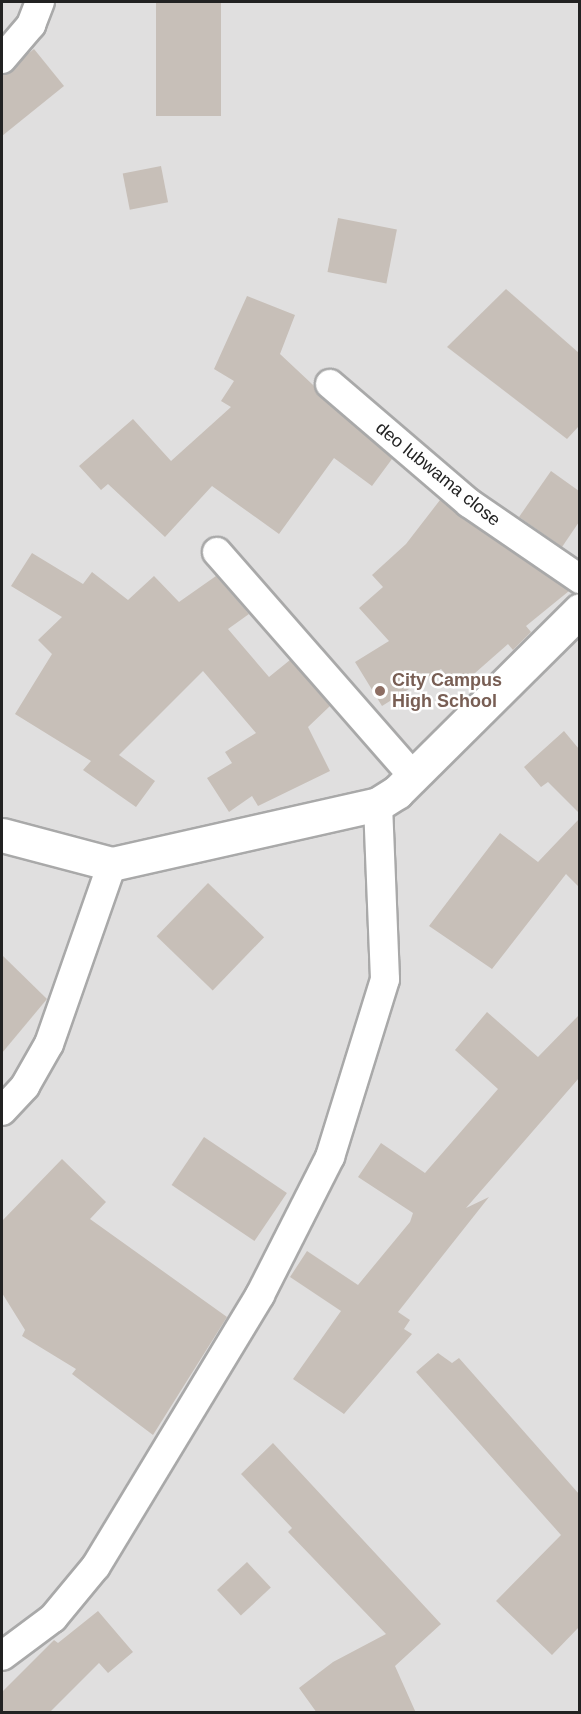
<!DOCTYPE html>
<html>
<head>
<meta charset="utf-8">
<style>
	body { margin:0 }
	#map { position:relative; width:581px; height:1714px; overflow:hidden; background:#f2efe9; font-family:Arial,sans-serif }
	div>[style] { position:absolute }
	.residential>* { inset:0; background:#e0dfdf; transform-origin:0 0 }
	.building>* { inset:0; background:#c7bfb8; transform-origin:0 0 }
	.roads { filter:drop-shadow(2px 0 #a9a9a9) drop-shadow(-2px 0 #a9a9a9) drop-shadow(0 2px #a9a9a9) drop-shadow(0 -2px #a9a9a9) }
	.minor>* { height:28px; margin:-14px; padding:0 14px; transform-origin:14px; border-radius:14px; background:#fff }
	.tertiary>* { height:33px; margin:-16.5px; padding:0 16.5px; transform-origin:16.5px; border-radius:16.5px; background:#fff }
	.dots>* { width:16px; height:16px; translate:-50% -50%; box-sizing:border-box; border:3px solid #fff; border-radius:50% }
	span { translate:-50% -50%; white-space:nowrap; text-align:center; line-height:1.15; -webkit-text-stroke:5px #fff; paint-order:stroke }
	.street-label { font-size:18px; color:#222 }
	.education-label { font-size:18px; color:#785e54; font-weight:700 }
	.left { translate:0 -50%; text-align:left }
	.frame { position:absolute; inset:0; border:3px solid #222; pointer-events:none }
</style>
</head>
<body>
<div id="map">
	<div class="residential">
		<i style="left:2px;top:2px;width:577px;height:1710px"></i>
	</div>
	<div class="building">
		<i style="left:156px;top:2px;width:65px;height:114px"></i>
		<i style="clip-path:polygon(34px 49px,64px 86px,2px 136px,2px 75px)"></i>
		<i style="left:161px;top:166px;width:37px;height:39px;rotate:79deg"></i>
		<i style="left:338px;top:218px;width:60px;height:55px;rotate:11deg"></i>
		<i style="clip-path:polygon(506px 289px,579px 353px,579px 426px,567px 439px,447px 347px)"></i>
		<i style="clip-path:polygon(247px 296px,295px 315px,280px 354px,392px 459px,372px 486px,334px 458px,279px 534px,212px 486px,165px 537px,108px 484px,101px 490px,79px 466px,133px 419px,171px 461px,231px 407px,221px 401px,234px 381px,214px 369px)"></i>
		<i style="clip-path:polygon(551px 471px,579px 491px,579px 522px,562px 547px,519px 517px)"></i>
		<i style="clip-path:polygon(440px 500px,569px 591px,526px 626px,531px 632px,513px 650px,508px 644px,458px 688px,441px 669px,382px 706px,355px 662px,389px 641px,359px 608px,383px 587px,372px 575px,406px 544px)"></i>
		<i style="clip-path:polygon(32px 553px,83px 584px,92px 572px,128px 600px,154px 576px,179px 602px,216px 576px,249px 614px,228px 629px,269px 677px,290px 660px,330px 706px,308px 727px,330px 771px,258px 806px,252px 796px,229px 812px,207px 778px,232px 763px,225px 752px,256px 733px,203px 671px,119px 755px,155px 781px,136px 807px,83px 770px,91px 761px,15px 714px,52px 654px,38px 640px,62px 617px,11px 586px)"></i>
		<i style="clip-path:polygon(564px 731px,579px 749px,579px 813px,548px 782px,541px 787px,524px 767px)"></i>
		<i style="clip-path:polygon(579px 819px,579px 887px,566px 874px,492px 969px,429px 926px,500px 833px,538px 862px)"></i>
		<i style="left:208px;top:883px;width:78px;height:74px;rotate:44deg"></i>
		<i style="clip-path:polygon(2px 955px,47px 999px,2px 1053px)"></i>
		<i style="clip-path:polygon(487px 1012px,538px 1057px,579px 1015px,579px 1078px,466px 1208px,489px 1197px,398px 1312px,410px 1320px,404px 1329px,412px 1334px,344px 1414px,293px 1379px,341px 1311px,290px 1277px,307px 1251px,358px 1285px,410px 1222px,413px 1213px,358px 1177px,381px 1143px,425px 1173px,498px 1089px,455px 1050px)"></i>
		<i style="left:204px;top:1137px;width:100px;height:58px;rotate:34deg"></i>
		<i style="clip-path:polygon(62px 1159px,106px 1202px,90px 1219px,227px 1317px,153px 1435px,72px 1374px,76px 1369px,22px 1336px,25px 1330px,2px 1293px,2px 1221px)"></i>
		<i style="clip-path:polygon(438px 1353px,452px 1363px,459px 1358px,579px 1494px,579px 1627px,552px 1655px,496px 1601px,561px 1535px,416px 1372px)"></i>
		<i style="clip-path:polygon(273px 1443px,441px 1624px,395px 1666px,416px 1713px,317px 1713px,299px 1688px,333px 1662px,386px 1634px,288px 1532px,292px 1528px,241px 1474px)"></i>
		<i style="left:247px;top:1562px;width:35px;height:41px;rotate:47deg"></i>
		<i style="clip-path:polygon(98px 1611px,133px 1652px,108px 1673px,99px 1663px,49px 1713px,2px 1713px,2px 1692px,54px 1640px,58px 1643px)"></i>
	</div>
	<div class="roads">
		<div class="minor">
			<i style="left:2px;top:59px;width:45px;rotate:-49.5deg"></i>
			<i style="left:31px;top:25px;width:25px;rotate:-69deg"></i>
			<i style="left:330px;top:384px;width:183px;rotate:40.6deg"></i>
			<i style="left:469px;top:503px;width:135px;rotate:34.4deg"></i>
			<i style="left:217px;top:552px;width:298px;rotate:48.8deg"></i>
			<i style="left:2px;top:1111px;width:34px;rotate:-47deg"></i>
			<i style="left:25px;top:1086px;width:48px;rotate:-60.3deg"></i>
			<i style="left:49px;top:1044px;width:191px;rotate:-70.7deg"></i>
			<i style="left:2px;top:1656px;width:64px;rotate:-36.7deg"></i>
			<i style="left:53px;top:1618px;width:67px;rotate:-50.4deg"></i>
			<i style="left:96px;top:1566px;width:317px;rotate:-58.8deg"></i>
			<i style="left:260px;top:1295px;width:155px;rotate:-63.1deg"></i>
			<i style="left:330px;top:1157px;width:186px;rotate:-72.8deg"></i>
			<i style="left:385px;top:979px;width:175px;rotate:-92.3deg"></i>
		</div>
		<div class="tertiary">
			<i style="left:2px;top:835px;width:114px;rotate:14.8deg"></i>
			<i style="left:112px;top:864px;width:273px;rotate:-12.7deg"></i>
			<i style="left:378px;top:804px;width:22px;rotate:-32deg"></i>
			<i style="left:397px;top:792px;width:258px;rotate:-44.8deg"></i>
		</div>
	</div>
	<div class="dots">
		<i style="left:380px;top:691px;background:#8d6e63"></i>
	</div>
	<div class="street-label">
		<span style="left:438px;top:474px;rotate:39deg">deo lubwama close</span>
	</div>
	<div class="education-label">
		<span class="left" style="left:392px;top:691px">City Campus<br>High School</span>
	</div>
	<div class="frame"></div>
</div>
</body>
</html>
